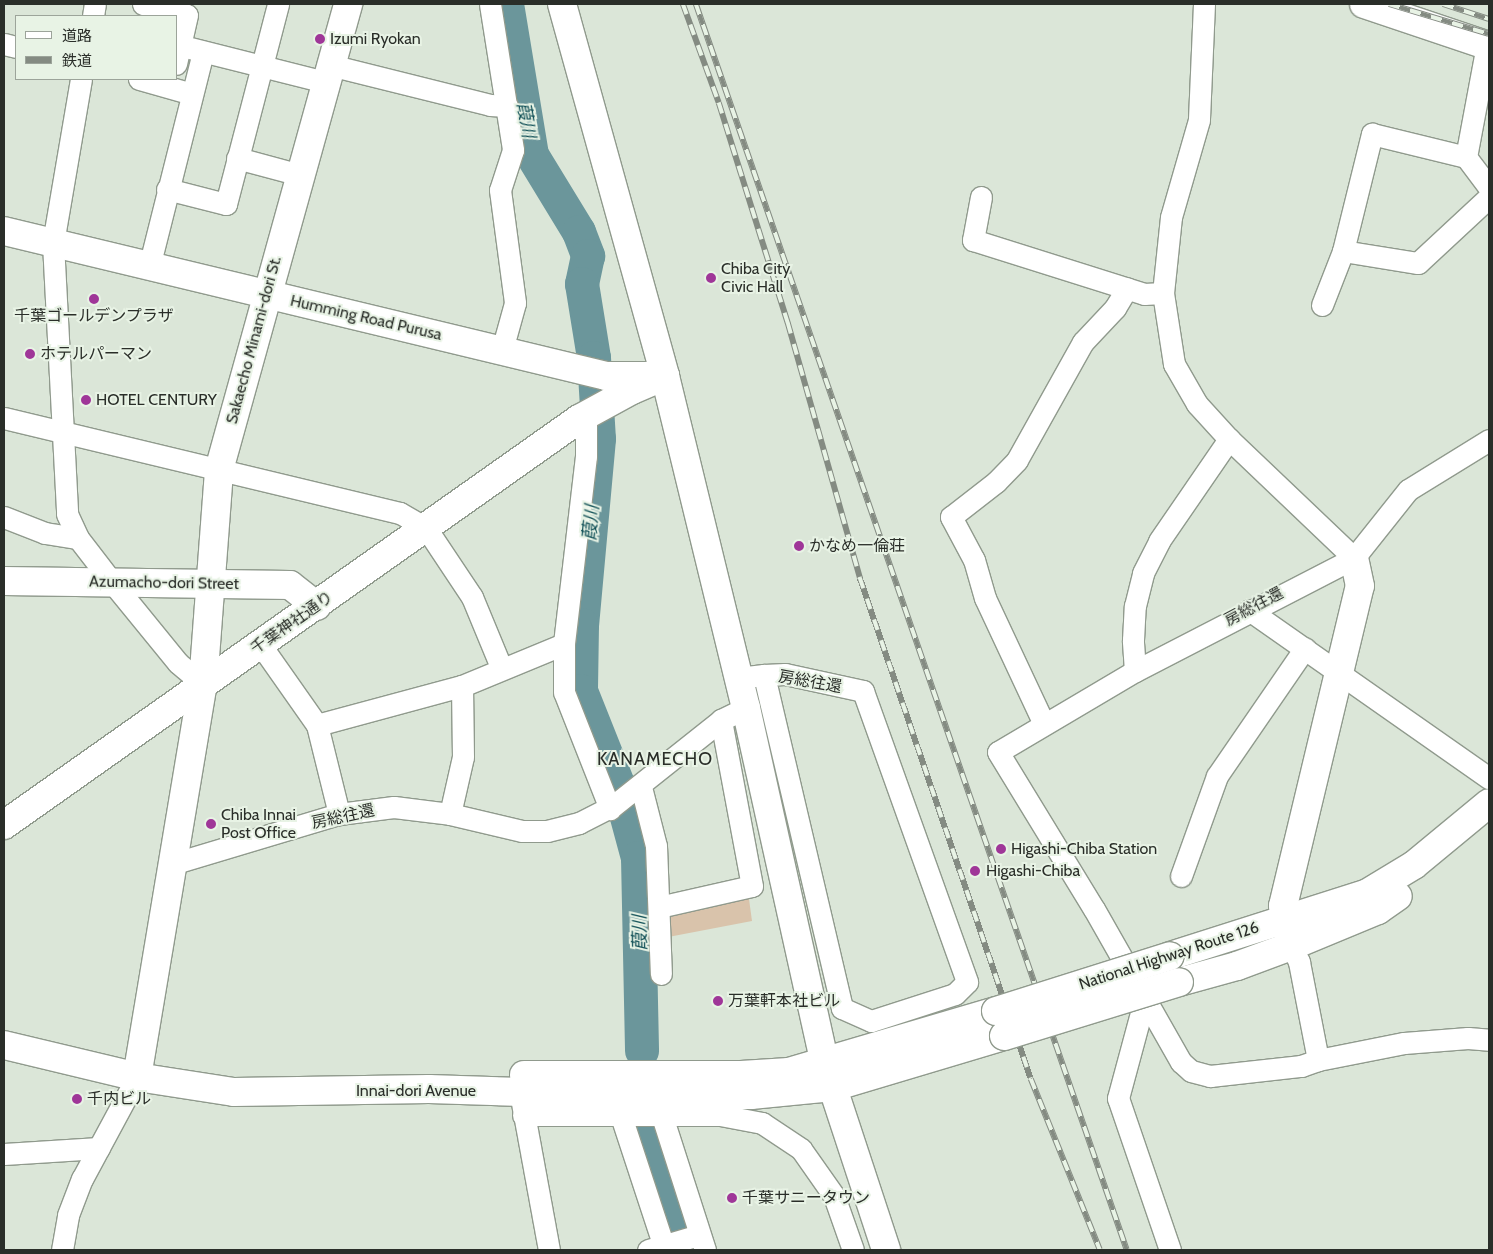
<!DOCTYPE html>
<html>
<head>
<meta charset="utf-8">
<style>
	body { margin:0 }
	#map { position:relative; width:1493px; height:1254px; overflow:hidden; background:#dbe6d8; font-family:Cabin,"Noto Sans JP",sans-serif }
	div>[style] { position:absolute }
	.green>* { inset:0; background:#d9c3ab }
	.river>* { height:34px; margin:-17px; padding:0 17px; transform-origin:17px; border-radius:17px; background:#6b969b }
	.roads { filter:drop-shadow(1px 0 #909a8d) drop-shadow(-1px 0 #909a8d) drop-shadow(0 1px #909a8d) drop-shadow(0 -1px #909a8d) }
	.street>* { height:21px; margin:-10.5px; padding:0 10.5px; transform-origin:10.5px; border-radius:10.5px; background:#fff }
	.secondary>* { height:28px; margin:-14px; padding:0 14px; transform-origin:14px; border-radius:14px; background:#fff }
	.primary>* { height:28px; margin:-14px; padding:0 14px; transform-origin:14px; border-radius:14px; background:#fff }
	.highway>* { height:28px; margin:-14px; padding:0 14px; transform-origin:14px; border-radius:14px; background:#fff }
	.rail>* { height:5.5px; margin-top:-2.75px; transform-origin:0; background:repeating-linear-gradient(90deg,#e8f3e5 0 11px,#848b82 0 22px); box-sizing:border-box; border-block:1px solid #848b82 }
	.bridges { filter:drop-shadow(1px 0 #909a8d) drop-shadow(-1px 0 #909a8d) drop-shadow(0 1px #909a8d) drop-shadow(0 -1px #909a8d) }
	.highway-bridge>* { height:28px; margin:-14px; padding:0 14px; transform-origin:14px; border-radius:14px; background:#fff }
	.dots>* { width:14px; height:14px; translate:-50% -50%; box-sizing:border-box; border:2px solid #e8f3e5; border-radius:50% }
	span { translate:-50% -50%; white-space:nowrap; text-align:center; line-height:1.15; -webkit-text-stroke:4px #e8f3e5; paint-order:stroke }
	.poi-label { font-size:16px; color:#2a2e29 }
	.left { translate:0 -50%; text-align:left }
	.street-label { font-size:16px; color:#2a2e29 }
	.water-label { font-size:18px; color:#115057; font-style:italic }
	.neighbourhood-label { font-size:18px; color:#2a2e29; letter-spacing:1px }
	.frame { position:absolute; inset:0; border:5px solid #2a2e29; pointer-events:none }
	.legend { position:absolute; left:15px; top:15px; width:162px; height:65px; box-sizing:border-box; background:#e8f3e5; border:1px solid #9ca49a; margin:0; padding:6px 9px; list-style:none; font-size:15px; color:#2a2e29 }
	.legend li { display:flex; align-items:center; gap:10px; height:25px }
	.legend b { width:25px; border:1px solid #9ca49a }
</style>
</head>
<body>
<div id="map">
	<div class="green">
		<i style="clip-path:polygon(740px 893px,749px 899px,752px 921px,663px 938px,667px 910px)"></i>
	</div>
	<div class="river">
		<i style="left:507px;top:4px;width:153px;rotate:80.6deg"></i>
		<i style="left:532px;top:155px;width:90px;rotate:58.6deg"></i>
		<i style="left:579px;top:232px;width:26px;rotate:69deg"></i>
		<i style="left:588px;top:256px;width:29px;rotate:102deg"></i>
		<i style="left:582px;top:284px;width:75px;rotate:80.8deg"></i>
		<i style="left:594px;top:358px;width:81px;rotate:86.5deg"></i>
		<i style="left:599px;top:439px;width:187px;rotate:95.2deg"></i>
		<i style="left:582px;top:625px;width:66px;rotate:90.9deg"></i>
		<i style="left:581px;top:691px;width:100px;rotate:68.3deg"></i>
		<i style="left:618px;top:784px;width:77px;rotate:74.9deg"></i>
		<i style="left:638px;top:858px;width:193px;rotate:88.8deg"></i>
		<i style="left:643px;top:1126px;width:132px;rotate:70.5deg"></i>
	</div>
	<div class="roads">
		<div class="street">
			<i style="left:143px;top:4px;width:45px;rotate:14deg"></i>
			<i style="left:187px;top:15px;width:50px;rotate:102.7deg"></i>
			<i style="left:490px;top:4px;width:148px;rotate:81deg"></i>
			<i style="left:513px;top:150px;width:42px;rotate:108deg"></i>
			<i style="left:500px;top:190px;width:114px;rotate:82.4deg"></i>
			<i style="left:515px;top:303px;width:49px;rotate:105.5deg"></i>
			<i style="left:1204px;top:4px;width:116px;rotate:92.5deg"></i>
			<i style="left:1199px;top:120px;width:101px;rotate:106.1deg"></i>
			<i style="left:1171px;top:217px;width:76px;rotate:96deg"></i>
			<i style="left:1163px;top:293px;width:72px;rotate:81.2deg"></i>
			<i style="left:1174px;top:364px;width:46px;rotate:60.1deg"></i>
			<i style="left:1197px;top:404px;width:47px;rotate:47.6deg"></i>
			<i style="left:1229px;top:439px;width:173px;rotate:43.6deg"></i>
			<i style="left:93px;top:16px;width:12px;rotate:-81deg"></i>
			<i style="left:4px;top:44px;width:12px;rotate:14deg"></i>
			<i style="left:1487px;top:45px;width:114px;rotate:100.6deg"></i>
			<i style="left:1466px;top:157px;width:38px;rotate:53deg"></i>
			<i style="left:182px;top:46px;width:147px;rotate:14.1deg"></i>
			<i style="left:330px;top:65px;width:165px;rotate:14deg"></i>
			<i style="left:490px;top:105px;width:17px;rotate:3deg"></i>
			<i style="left:81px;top:79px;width:166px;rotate:99.7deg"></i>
			<i style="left:53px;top:243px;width:271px;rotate:87deg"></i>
			<i style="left:67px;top:514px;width:26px;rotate:65deg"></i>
			<i style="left:78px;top:538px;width:56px;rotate:52.3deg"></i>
			<i style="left:112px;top:582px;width:104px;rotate:50.8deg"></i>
			<i style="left:178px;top:663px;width:33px;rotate:40deg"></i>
			<i style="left:139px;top:79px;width:55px;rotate:15.8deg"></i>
			<i style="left:237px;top:158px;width:65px;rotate:15.1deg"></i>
			<i style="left:167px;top:189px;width:61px;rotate:14.3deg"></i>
			<i style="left:226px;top:204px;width:207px;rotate:-75.4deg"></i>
			<i style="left:981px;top:197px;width:44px;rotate:100.5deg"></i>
			<i style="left:973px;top:240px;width:179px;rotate:17.5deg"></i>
			<i style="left:1144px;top:294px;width:19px;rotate:-3deg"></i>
			<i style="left:1343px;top:251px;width:121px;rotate:-76.1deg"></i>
			<i style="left:1372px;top:134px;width:97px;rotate:13.7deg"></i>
			<i style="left:149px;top:267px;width:222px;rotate:-75.9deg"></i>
			<i style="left:1322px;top:305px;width:58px;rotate:-68.7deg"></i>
			<i style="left:1343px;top:251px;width:76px;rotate:9.1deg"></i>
			<i style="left:1418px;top:263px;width:97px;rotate:-42.9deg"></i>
			<i style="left:586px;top:415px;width:41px;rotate:90deg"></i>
			<i style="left:586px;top:456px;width:189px;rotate:96.7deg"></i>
			<i style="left:564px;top:644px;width:48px;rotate:90deg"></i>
			<i style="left:564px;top:692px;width:126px;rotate:68.5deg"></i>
			<i style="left:4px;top:418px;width:407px;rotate:13.5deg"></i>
			<i style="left:400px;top:513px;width:30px;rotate:30deg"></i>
			<i style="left:426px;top:528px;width:83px;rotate:56.3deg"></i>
			<i style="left:472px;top:597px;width:76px;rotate:67.5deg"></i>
			<i style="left:1489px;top:440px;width:95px;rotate:148.3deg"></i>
			<i style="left:1408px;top:490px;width:87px;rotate:128.5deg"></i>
			<i style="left:1354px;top:558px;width:246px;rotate:152.7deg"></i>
			<i style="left:1135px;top:671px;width:159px;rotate:149.4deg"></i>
			<i style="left:998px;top:752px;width:184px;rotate:58.6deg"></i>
			<i style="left:1094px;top:909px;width:176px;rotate:60.4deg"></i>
			<i style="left:1181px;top:1062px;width:13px;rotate:42deg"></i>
			<i style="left:1191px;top:1071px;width:20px;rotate:15deg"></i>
			<i style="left:1210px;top:1076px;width:92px;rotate:-6.3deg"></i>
			<i style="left:1301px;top:1066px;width:18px;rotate:-19deg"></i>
			<i style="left:1318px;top:1060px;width:88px;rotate:-11.2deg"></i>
			<i style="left:1404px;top:1043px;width:64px;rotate:-4.5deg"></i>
			<i style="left:1468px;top:1038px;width:21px;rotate:5deg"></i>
			<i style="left:4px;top:517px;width:44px;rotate:21.3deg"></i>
			<i style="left:45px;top:533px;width:33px;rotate:9deg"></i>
			<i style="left:1249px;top:610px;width:293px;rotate:35deg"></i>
			<i style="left:260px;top:644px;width:99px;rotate:54.9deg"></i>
			<i style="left:317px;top:725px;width:92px;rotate:76.1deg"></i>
			<i style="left:1135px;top:671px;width:31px;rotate:-94deg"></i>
			<i style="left:1133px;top:640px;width:34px;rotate:-87deg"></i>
			<i style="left:1135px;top:606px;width:34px;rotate:-76deg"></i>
			<i style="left:1143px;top:573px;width:36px;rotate:-63deg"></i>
			<i style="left:1159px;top:541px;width:124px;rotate:-55.5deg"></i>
			<i style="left:738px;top:678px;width:26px;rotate:-7deg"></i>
			<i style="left:764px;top:675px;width:21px;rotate:-3deg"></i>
			<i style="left:785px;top:674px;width:80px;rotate:12.3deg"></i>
			<i style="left:863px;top:691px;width:309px;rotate:70.3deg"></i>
			<i style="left:967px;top:982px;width:17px;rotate:135deg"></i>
			<i style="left:955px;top:994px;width:88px;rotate:162.2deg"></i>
			<i style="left:871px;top:1021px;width:32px;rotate:-156deg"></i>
			<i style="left:842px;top:1008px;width:342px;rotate:-103.2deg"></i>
			<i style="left:1044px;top:724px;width:139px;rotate:-115.1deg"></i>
			<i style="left:985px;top:598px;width:40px;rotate:-106deg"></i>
			<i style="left:974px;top:560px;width:49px;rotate:-118.1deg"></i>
			<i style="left:951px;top:517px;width:57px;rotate:-37.9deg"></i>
			<i style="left:996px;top:482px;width:30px;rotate:-46deg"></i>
			<i style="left:1017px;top:460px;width:135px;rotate:-60.8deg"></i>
			<i style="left:1083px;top:342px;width:47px;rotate:-46.7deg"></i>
			<i style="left:1115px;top:308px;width:23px;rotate:-59deg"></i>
			<i style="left:317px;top:725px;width:150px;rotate:-15.1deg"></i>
			<i style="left:462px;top:686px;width:110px;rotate:-22.4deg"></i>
			<i style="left:641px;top:787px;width:61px;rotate:75.7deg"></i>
			<i style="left:656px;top:846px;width:128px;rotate:87.8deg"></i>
			<i style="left:450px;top:814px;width:58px;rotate:-77.2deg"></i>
			<i style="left:463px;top:757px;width:71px;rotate:-90.8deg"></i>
			<i style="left:172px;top:864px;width:174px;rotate:-16.7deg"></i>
			<i style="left:339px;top:814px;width:55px;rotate:-7.3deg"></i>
			<i style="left:394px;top:807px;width:56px;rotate:7.1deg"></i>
			<i style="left:450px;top:814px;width:74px;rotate:13.3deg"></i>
			<i style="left:522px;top:831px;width:25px"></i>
			<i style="left:547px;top:831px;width:33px;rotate:-14deg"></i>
			<i style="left:579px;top:823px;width:38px;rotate:-27deg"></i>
			<i style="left:613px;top:806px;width:138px;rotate:-38.5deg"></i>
			<i style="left:721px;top:720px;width:28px;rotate:-26deg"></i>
			<i style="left:1181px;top:876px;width:106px;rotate:-70.2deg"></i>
			<i style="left:1217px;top:776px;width:155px;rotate:-55.5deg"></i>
			<i style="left:659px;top:907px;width:95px;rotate:-12.7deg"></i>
			<i style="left:752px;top:886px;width:169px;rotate:-100.6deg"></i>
			<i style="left:1291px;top:946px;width:18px;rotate:63deg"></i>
			<i style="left:1299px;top:962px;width:100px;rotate:79deg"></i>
			<i style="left:1145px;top:998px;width:104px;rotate:105.1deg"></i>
			<i style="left:1118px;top:1098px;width:161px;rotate:71.1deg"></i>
			<i style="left:522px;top:1103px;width:149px;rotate:79.6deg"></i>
			<i style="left:523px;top:1115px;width:197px"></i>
			<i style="left:720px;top:1115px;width:43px;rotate:10.8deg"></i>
			<i style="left:762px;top:1123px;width:47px;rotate:33.7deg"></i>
			<i style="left:801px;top:1149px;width:57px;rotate:54.9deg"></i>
			<i style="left:834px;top:1196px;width:57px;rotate:70.6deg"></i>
			<i style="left:621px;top:1116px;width:141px;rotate:71.8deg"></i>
			<i style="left:662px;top:1116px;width:141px;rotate:72.2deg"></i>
			<i style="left:4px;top:1154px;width:95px;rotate:-3.6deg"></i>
			<i style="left:62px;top:1250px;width:36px;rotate:-80deg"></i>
			<i style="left:68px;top:1215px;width:39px;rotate:-69deg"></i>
			<i style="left:82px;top:1179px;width:116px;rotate:-61.7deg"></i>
			<i style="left:648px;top:1250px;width:53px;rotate:-16.4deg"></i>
		</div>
		<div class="secondary">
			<i style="left:562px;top:4px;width:386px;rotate:74.5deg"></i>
			<i style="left:665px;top:376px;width:342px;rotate:76.3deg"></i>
			<i style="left:746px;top:708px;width:365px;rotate:77.5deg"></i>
			<i style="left:825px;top:1064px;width:196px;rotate:71.8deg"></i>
			<i style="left:1364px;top:4px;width:132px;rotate:18.6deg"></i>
			<i style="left:4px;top:231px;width:619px;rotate:13.54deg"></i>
			<i style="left:606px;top:376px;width:59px"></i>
			<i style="left:4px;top:581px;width:286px;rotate:0.8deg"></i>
			<i style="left:290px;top:585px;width:34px;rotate:38deg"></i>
			<i style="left:1290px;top:941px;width:36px;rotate:-101deg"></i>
			<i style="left:1283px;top:906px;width:329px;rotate:-76.5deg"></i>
			<i style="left:1360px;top:586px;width:29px;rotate:-102deg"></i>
			<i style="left:137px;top:1077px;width:399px;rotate:-80.5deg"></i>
			<i style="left:203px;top:684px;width:215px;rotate:-85.7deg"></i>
			<i style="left:219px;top:470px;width:484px;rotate:-74.5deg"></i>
		</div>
		<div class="primary">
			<i style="left:4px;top:825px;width:704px;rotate:-35.23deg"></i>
			<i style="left:579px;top:419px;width:60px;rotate:-28.7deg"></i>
			<i style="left:632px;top:390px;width:36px;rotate:-23deg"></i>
		</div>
		<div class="highway">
			<i style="left:1170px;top:956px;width:206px;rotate:-17.6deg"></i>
			<i style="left:1366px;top:894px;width:56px;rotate:-31.1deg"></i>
			<i style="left:1414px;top:865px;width:97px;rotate:-39.6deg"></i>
			<i style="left:1179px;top:982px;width:60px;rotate:-15.4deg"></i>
			<i style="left:1237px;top:966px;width:58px;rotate:-20.3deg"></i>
			<i style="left:1291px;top:946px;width:94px;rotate:-22.5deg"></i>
			<i style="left:1378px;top:910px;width:24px;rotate:-35deg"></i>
			<i style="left:4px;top:1045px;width:137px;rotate:13.5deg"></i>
			<i style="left:137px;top:1077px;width:98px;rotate:8.8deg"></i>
			<i style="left:234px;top:1092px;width:195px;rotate:-0.9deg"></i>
			<i style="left:429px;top:1089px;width:196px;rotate:1.8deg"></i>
			<i style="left:625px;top:1095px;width:126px"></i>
			<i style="left:751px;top:1095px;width:82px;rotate:-5.6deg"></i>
			<i style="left:833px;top:1087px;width:178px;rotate:-16.6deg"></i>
			<i style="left:524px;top:1075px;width:217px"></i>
			<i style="left:741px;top:1075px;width:48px;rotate:-3.6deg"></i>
			<i style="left:789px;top:1072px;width:216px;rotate:-16.4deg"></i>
		</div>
	</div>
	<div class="rail">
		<i style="left:683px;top:4px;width:105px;rotate:70deg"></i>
		<i style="left:719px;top:103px;width:231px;rotate:72.6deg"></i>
		<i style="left:788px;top:323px;width:265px;rotate:74.2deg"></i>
		<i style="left:860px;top:578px;width:529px;rotate:71.15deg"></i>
		<i style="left:1031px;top:1079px;width:184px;rotate:68deg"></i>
		<i style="left:696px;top:4px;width:1318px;rotate:70.92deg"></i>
		<i style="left:1389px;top:4px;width:104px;rotate:16.7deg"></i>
		<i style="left:1443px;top:4px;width:48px;rotate:18.1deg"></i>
	</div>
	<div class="bridges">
		<div class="highway-bridge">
			<i style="left:996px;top:1011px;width:182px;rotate:-17.5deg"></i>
			<i style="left:1004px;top:1036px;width:183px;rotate:-17.1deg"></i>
		</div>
	</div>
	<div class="dots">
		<i style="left:320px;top:39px;background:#9f3698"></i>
		<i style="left:711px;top:278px;background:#9f3698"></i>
		<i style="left:94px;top:299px;background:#9f3698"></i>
		<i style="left:30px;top:354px;background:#9f3698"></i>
		<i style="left:86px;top:400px;background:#9f3698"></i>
		<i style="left:799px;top:546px;background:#9f3698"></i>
		<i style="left:211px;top:824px;background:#9f3698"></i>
		<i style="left:1001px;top:849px;background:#9f3698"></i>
		<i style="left:975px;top:871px;background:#9f3698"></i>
		<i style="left:718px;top:1001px;background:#9f3698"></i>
		<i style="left:77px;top:1099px;background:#9f3698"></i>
		<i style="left:732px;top:1198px;background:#9f3698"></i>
	</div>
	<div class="poi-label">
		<span class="left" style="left:330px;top:39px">Izumi Ryokan</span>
		<span class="left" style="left:721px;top:278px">Chiba City<br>Civic Hall</span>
		<span style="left:94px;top:316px">千葉ゴールデンプラザ</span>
		<span class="left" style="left:40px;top:354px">ホテルパーマン</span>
		<span class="left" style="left:96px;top:400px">HOTEL CENTURY</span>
		<span class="left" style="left:809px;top:546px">かなめ一倫荘</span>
		<span class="left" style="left:221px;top:824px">Chiba Innai<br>Post Office</span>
		<span class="left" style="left:1011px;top:849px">Higashi-Chiba Station</span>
		<span class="left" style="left:986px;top:871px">Higashi-Chiba</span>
		<span class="left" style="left:728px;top:1001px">万葉軒本社ビル</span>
		<span class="left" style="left:87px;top:1099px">千内ビル</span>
		<span class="left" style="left:742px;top:1198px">千葉サニータウン</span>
	</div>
	<div class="street-label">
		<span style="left:366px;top:318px;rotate:13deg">Humming Road Purusa</span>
		<span style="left:254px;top:340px;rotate:-75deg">Sakaecho Minami-dori St.</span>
		<span style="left:164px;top:583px;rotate:1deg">Azumacho-dori Street</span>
		<span style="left:1254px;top:607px;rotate:-28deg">房総往還</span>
		<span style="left:292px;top:623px;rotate:-35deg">千葉神社通り</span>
		<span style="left:810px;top:682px;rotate:10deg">房総往還</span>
		<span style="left:343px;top:817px;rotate:-12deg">房総往還</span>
		<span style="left:1169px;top:956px;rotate:-18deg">National Highway Route 126</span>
		<span style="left:416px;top:1091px">Innai-dori Avenue</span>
	</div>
	<div class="water-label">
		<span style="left:526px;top:120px;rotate:80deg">葭川</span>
		<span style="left:591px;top:523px;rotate:-85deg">葭川</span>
		<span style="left:640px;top:933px;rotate:-91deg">葭川</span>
	</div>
	<div class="neighbourhood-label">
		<span style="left:655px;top:759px">KANAMECHO</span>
	</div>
	<div class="frame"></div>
	<ul class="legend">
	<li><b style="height:6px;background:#fff"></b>道路</li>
	<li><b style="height:6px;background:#848b82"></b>鉄道</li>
	</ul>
</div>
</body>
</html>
